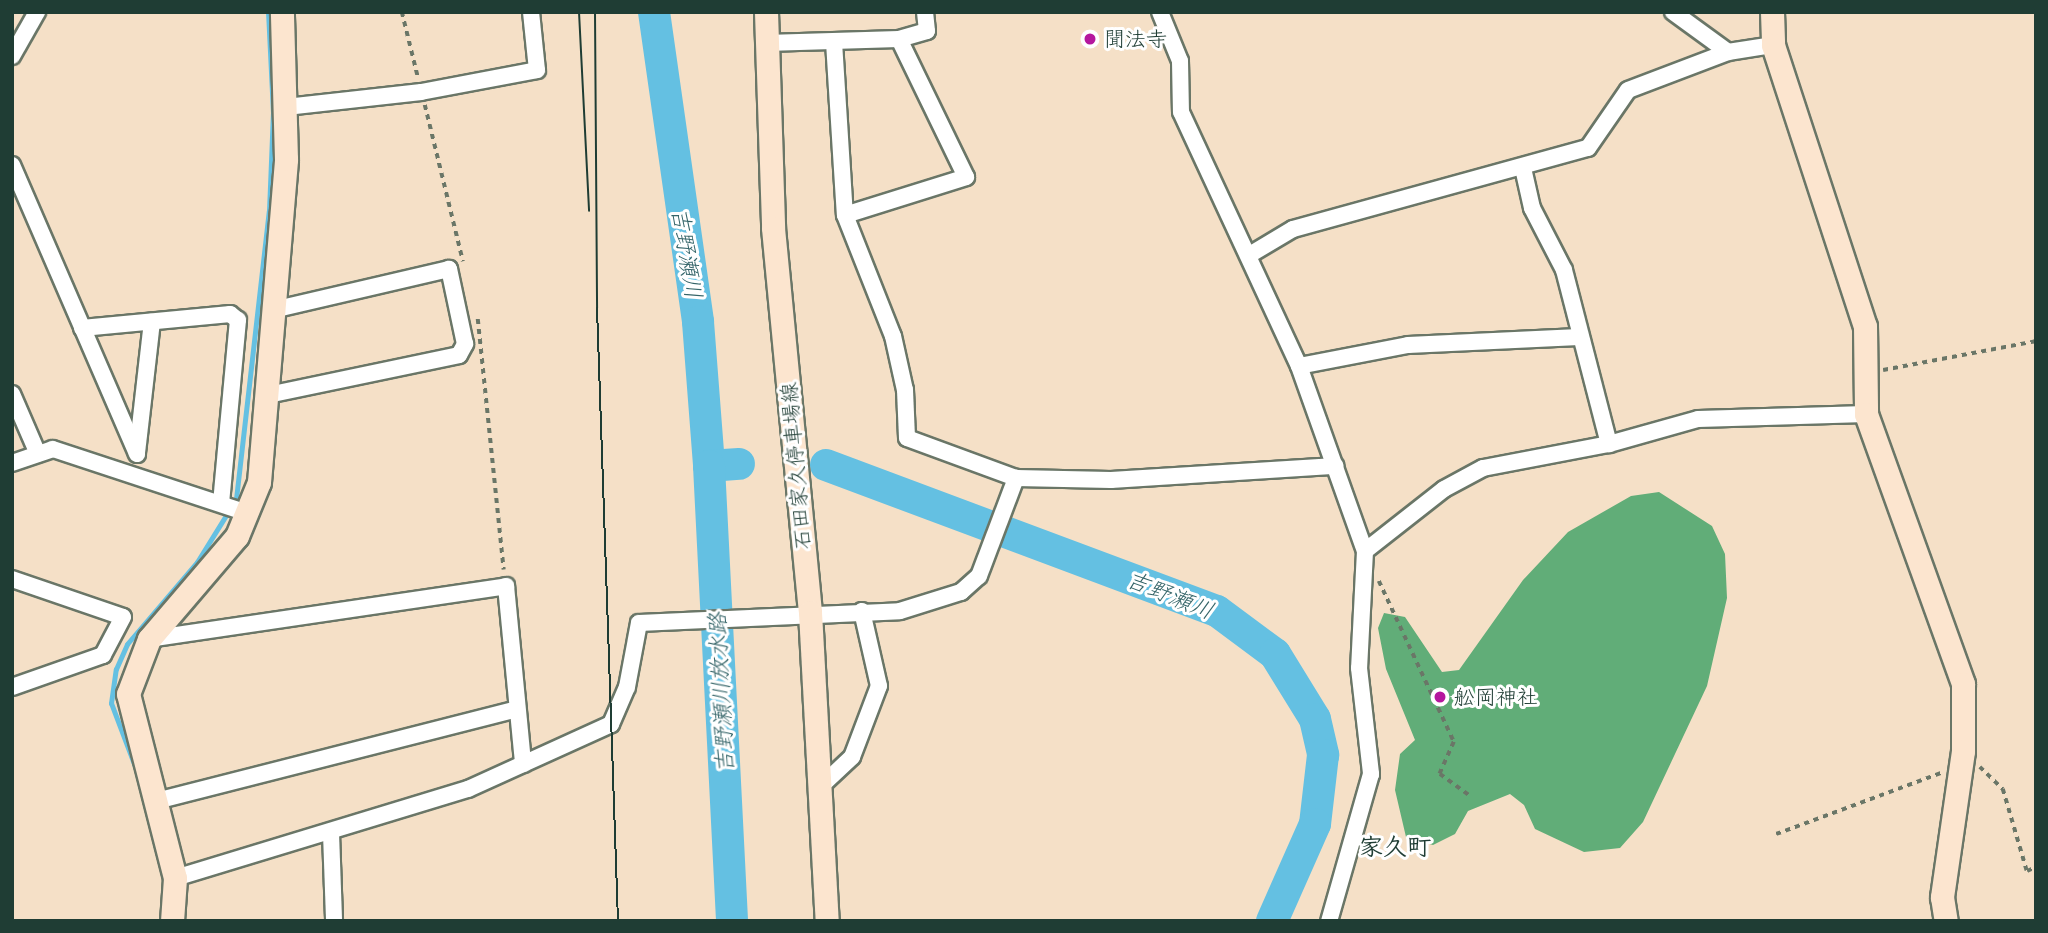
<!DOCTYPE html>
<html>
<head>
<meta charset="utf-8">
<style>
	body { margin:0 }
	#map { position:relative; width:2048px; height:933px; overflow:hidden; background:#f5e0c7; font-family:Delius,"Klee One",sans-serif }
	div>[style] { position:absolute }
	.forest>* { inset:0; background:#61ad78 }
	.stream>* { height:5px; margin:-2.5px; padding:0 2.5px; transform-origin:2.5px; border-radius:2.5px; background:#64c0e2 }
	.river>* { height:32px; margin:-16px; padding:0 16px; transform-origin:16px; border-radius:16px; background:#64c0e2 }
	.path>* { height:3.5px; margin-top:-1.75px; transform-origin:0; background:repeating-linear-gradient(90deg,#6a7667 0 5px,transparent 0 10px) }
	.roads { filter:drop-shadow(2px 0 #6a7667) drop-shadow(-2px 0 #6a7667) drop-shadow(0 2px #6a7667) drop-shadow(0 -2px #6a7667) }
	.street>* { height:16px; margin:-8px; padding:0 8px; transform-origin:8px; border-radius:8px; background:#fff }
	.secondary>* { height:23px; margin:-11.5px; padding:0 11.5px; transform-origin:11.5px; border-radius:11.5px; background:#fce5cf }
	.tram>* { height:2px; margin:-1px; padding:0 1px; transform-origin:1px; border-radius:1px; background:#1f3d34 }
	.dots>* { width:19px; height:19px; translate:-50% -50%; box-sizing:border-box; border:4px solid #fff; border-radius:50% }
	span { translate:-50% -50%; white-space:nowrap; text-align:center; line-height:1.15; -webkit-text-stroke:6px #fff; paint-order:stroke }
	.poi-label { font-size:21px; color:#1f3d34 }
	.left { translate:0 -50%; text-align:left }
	.street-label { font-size:21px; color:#1f3d34 }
	.water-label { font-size:23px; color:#346468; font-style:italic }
	.quarter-label { font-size:24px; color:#1f3d34; font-weight:700 }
	.frame { position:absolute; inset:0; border:14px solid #1f3d34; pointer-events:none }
</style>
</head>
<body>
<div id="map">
	<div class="forest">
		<i style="clip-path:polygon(1659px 492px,1712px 526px,1725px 554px,1727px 598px,1707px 686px,1643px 822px,1620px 848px,1584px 852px,1535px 829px,1524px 805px,1510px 794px,1468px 811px,1455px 834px,1433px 845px,1406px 837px,1395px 790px,1400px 754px,1415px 740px,1386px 669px,1378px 628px,1384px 613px,1405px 617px,1442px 672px,1459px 670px,1523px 580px,1568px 532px,1631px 496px)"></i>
	</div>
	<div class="stream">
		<i style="left:139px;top:777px;width:79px;rotate:-110.7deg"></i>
		<i style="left:111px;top:703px;width:34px;rotate:-82deg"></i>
		<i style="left:116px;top:669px;width:27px;rotate:-66deg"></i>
		<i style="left:127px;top:644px;width:108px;rotate:-49.5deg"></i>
		<i style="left:197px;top:562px;width:74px;rotate:-58.2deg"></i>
		<i style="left:236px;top:499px;width:290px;rotate:-83.5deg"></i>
		<i style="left:269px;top:211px;width:98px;rotate:-87.7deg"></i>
		<i style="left:273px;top:113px;width:101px;rotate:-92.8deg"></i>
	</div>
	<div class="river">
		<i style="left:654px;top:12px;width:313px;rotate:81.9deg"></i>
		<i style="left:698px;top:322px;width:144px;rotate:85.6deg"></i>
		<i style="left:709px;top:466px;width:30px;rotate:-4deg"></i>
		<i style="left:826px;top:465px;width:417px;rotate:20.5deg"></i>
		<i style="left:1217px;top:611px;width:72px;rotate:36.6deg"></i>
		<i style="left:1275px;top:654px;width:76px;rotate:58.4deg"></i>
		<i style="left:1315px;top:719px;width:37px;rotate:77deg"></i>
		<i style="left:1323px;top:755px;width:69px;rotate:96.6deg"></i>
		<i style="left:1315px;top:824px;width:106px;rotate:113.9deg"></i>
		<i style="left:709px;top:466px;width:456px;rotate:87.1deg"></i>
	</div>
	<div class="path">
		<i style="left:402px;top:12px;width:67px;rotate:76.2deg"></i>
		<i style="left:425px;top:105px;width:161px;rotate:76.3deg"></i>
		<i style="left:478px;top:319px;width:252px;rotate:84.1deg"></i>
		<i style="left:1883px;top:370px;width:156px;rotate:-10.7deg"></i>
		<i style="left:1379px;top:581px;width:178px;rotate:65deg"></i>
		<i style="left:1454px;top:742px;width:35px;rotate:114deg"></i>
		<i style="left:1440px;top:774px;width:36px;rotate:36deg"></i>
		<i style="left:1980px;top:767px;width:32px;rotate:44deg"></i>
		<i style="left:2003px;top:789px;width:85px;rotate:73.7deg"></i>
		<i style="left:1776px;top:834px;width:176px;rotate:-20.3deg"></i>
		<i style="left:2027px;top:871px;width:10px;rotate:-24deg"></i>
	</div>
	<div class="roads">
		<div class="street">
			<i style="left:1160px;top:12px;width:53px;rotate:67.8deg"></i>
			<i style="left:1180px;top:61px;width:51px;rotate:88.9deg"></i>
			<i style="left:1181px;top:112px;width:280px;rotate:65.1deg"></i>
			<i style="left:1299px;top:366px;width:196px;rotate:70.4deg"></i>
			<i style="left:1365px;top:551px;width:117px;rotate:92.9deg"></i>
			<i style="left:1359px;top:668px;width:107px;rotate:83.5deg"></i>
			<i style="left:1371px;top:774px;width:153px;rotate:105.9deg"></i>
			<i style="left:1673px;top:12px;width:68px;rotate:36deg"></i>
			<i style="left:834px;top:42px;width:173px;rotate:86.4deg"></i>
			<i style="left:845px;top:215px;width:130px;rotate:68.4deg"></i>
			<i style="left:893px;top:336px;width:55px;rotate:77.5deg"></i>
			<i style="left:905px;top:390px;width:48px;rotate:87.6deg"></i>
			<i style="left:907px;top:438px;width:116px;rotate:20.2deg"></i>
			<i style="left:1016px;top:478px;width:95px;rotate:1.2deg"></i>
			<i style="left:1111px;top:480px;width:225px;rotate:-3.6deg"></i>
			<i style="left:766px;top:43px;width:133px;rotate:-1.7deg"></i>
			<i style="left:899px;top:39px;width:29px;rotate:-16deg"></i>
			<i style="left:927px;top:31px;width:19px;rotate:-96deg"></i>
			<i style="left:12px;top:56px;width:51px;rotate:-60.4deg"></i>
			<i style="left:286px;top:107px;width:136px;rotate:-6.3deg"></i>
			<i style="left:421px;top:92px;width:118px;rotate:-10.7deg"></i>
			<i style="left:537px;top:70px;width:58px;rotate:-95.9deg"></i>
			<i style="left:12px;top:165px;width:315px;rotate:66.6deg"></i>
			<i style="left:1523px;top:168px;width:41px;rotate:77.3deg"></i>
			<i style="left:1532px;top:208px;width:70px;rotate:62.7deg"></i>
			<i style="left:1564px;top:270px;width:180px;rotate:75.5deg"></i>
			<i style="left:845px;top:215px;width:127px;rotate:-17.4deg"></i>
			<i style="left:966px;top:177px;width:153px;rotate:-115.9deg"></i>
			<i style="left:1251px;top:254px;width:49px;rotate:-30.8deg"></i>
			<i style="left:1293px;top:229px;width:306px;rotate:-15.4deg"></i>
			<i style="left:1588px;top:148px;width:70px;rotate:-55.4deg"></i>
			<i style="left:1628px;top:90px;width:107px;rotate:-20.8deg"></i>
			<i style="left:1728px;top:52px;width:46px;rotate:-8.8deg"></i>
			<i style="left:82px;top:328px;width:149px;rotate:-5.4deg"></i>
			<i style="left:230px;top:314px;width:10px;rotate:37deg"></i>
			<i style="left:238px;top:320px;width:183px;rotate:95.3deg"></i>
			<i style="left:1299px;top:366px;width:111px;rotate:-10.9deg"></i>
			<i style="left:1408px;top:345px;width:171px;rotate:-2.7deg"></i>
			<i style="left:12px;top:394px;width:65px;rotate:66.6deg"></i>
			<i style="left:268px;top:395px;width:195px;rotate:-11.8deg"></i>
			<i style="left:459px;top:355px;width:13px;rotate:-61deg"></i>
			<i style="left:465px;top:344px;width:77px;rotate:-102deg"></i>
			<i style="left:449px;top:269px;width:181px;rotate:166.9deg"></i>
			<i style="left:137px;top:453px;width:132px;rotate:-83.5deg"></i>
			<i style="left:12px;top:463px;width:43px;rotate:-18.9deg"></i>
			<i style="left:53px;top:449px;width:205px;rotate:18.2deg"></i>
			<i style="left:1365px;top:551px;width:100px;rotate:-38.1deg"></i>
			<i style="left:1444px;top:489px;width:44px;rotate:-28.3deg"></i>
			<i style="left:1483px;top:468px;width:128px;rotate:-10.8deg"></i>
			<i style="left:1609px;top:444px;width:92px;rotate:-15.7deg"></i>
			<i style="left:1698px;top:419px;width:168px;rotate:-1.7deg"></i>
			<i style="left:12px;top:579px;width:117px;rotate:18.9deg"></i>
			<i style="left:123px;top:617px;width:43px;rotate:117.8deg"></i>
			<i style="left:103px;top:655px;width:96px;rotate:160.6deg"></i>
			<i style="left:149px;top:639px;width:361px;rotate:-8.4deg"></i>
			<i style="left:506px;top:586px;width:179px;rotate:84.5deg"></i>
			<i style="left:820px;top:787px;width:44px;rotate:-43.2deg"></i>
			<i style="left:852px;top:757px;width:76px;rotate:-69.2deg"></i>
			<i style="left:879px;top:686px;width:77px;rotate:-102.8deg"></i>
			<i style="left:160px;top:800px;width:368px;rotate:-14.3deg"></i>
			<i style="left:331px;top:833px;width:88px;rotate:88deg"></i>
			<i style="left:175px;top:878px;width:306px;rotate:-16.9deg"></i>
			<i style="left:468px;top:789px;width:157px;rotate:-24.4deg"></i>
			<i style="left:611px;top:724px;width:40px;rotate:-66.6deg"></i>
			<i style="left:627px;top:687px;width:65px;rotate:-79.4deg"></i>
			<i style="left:639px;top:623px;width:261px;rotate:-2.6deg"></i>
			<i style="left:900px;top:611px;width:64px;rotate:-17.3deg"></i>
			<i style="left:961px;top:592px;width:24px;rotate:-42deg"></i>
			<i style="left:979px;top:576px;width:105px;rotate:-69.3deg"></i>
		</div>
		<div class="secondary">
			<i style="left:766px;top:12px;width:216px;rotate:88.1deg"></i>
			<i style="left:773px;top:228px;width:386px;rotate:84.5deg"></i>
			<i style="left:810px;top:612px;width:309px;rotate:86.9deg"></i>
			<i style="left:1772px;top:12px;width:33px;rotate:88deg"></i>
			<i style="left:1773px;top:45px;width:296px;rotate:71.9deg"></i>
			<i style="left:1865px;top:326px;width:88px;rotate:89.3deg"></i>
			<i style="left:1866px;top:414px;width:287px;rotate:70.2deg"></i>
			<i style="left:1963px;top:684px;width:67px;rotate:90deg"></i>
			<i style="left:1963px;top:751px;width:148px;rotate:98.2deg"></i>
			<i style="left:1942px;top:897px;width:24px;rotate:81deg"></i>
			<i style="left:172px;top:921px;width:43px;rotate:-86deg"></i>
			<i style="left:175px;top:878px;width:190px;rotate:-104.3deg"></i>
			<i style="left:128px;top:694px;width:59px;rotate:-69.1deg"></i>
			<i style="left:149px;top:639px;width:135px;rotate:-49.5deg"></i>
			<i style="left:237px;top:536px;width:58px;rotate:-67.8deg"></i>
			<i style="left:259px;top:482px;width:324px;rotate:-85.2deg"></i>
			<i style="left:286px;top:159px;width:147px;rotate:-91.6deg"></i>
		</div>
	</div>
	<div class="tram">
		<i style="left:579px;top:12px;width:199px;rotate:87.1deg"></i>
		<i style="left:595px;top:12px;width:296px;rotate:89.6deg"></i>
		<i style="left:597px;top:308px;width:613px;rotate:88.04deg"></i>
	</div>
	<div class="dots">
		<i style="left:1090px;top:39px;background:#b5179e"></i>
		<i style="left:1440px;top:697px;background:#b5179e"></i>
	</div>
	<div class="poi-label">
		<span class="left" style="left:1104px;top:39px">聞法寺</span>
		<span class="left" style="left:1454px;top:697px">舩岡神社</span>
	</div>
	<div class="street-label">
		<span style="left:796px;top:466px;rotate:-95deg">石田家久停車場線</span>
	</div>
	<div class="water-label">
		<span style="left:687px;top:253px;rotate:81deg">吉野瀬川</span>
		<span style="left:1170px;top:595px;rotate:22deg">吉野瀬川</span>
		<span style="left:721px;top:693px;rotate:-93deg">吉野瀬川放水路</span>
	</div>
	<div class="quarter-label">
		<span style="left:1395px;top:847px">家久町</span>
	</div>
	<div class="frame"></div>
</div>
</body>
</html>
